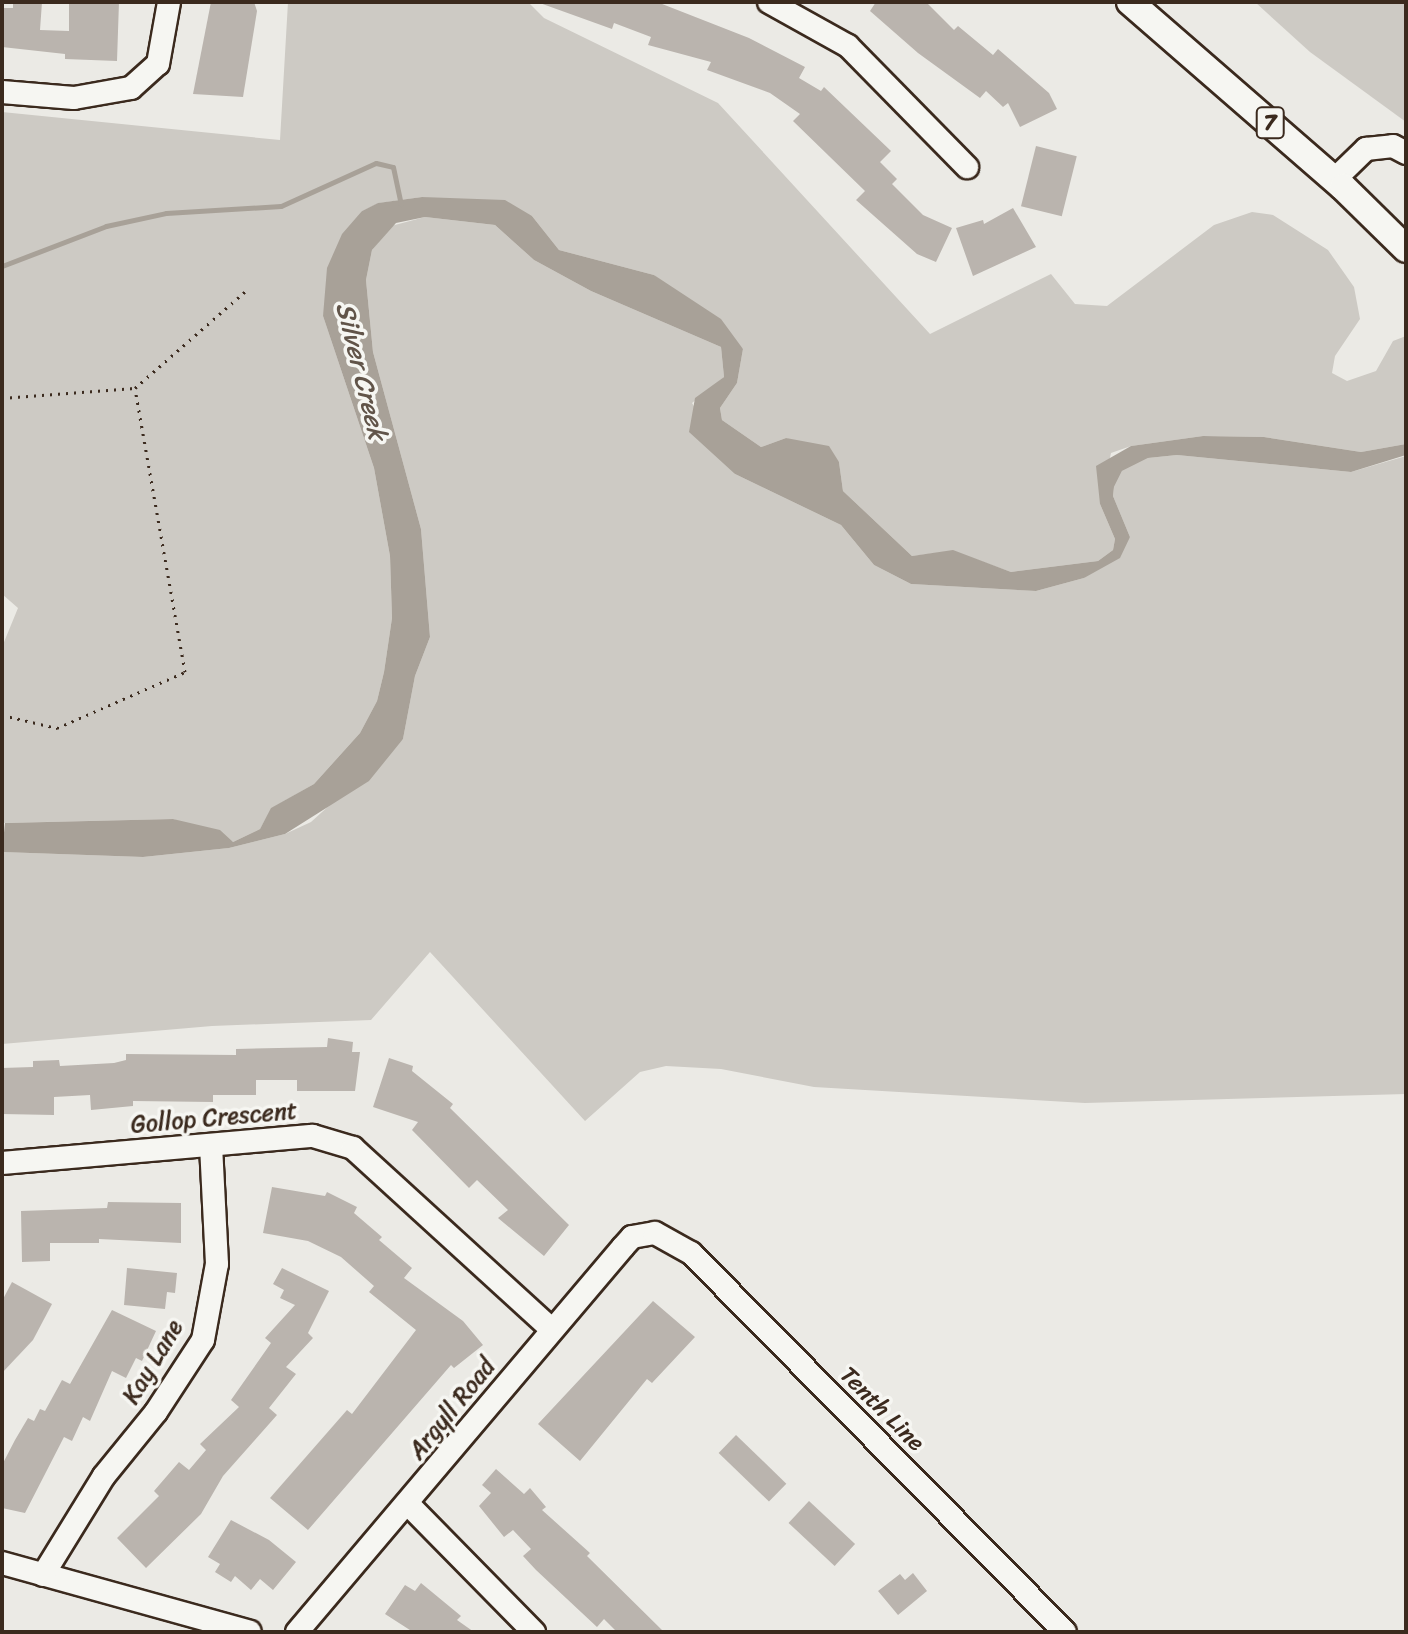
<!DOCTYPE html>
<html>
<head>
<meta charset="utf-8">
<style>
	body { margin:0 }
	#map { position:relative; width:1408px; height:1634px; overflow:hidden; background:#ebeae5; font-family:Sriracha,sans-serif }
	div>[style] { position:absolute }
	.green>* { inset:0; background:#cdcac4 }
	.water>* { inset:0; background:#a8a198 }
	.stream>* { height:5px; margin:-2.5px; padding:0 2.5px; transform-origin:2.5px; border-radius:2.5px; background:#a8a198 }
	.building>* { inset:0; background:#bab4ae; transform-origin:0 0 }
	.path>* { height:3px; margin-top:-1.5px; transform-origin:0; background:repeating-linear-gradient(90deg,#3b2a1e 0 2px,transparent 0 8px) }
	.roads { filter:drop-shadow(2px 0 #3b2a1e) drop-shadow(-2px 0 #3b2a1e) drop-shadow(0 2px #3b2a1e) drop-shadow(0 -2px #3b2a1e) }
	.minor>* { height:22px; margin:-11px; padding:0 11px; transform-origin:11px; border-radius:11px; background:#f6f6f2 }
	.major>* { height:26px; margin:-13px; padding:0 13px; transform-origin:13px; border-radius:13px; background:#f6f6f2 }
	span { translate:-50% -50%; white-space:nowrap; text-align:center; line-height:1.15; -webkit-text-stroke:7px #f6f6f2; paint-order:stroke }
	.shield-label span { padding:2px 6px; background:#f6f6f2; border:2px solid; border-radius:6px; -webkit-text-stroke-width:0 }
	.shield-label { font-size:22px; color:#3b2a1e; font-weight:700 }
	.street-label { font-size:24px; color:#3b2a1e }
	.water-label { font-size:26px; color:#615449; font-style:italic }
	.frame { position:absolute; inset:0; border:4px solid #3b2a1e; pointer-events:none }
</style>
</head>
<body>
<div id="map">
	<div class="green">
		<i style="clip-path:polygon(288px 2px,528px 2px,544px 18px,718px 103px,930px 334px,1051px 274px,1075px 304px,1107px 306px,1214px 225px,1252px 212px,1273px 215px,1328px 250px,1354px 287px,1360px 319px,1335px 356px,1332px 373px,1347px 381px,1376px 371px,1393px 341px,1406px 336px,1406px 444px,1361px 452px,1264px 437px,1203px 436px,1131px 446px,1111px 453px,1100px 504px,1115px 539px,1113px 550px,1098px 561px,1011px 572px,953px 551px,912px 556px,843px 491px,839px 462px,786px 438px,761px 447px,722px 420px,720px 408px,737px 383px,743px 349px,654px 275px,559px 250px,532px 216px,422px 197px,379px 203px,362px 211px,323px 316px,374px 468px,390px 556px,392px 618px,384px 672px,377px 701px,360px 733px,314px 784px,272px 808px,260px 829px,233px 842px,173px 819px,2px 823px,2px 647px,18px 608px,2px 594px,2px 112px,280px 140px)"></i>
		<i style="clip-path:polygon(1255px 2px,1406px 2px,1406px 122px,1310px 52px)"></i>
		<i style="clip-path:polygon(425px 217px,495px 225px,534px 260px,591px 291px,721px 347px,724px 377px,692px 403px,735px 474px,841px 525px,874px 565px,911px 584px,1036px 591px,1084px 578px,1130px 537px,1113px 496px,1114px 487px,1122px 471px,1148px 458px,1177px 455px,1351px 472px,1406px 456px,1406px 1094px,1085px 1103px,814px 1087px,721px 1069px,666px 1066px,640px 1072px,585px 1121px,430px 952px,371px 1020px,212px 1026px,2px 1044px,2px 852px,143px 857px,229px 848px,285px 834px,311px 822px,403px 739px,415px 676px,430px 637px,421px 529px,373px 352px,366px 280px,372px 250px,391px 226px)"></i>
	</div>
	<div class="water">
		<i style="clip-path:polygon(422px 197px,505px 200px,532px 216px,559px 250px,654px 275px,721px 319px,743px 349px,737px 383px,720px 408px,722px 420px,761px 447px,786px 438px,829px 446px,839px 462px,843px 491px,912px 556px,953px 550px,1011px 572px,1098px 561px,1113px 550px,1115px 539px,1100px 504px,1096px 466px,1131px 446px,1203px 436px,1264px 437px,1361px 452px,1406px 444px,1406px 455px,1351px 472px,1177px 455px,1148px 458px,1122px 471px,1114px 487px,1113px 496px,1130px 537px,1120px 558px,1084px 578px,1036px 591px,911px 584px,874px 565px,841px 525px,735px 474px,689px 432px,695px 398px,724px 377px,721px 347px,591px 291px,534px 260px,495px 225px,425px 217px,396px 223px,372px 250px,366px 280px,373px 352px,421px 529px,430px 637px,415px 676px,403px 739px,369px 781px,285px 834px,229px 848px,143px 857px,2px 852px,5px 823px,173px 819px,220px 830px,233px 842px,260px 829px,271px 808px,314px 784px,360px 733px,377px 701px,384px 672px,392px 618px,390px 556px,374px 468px,323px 316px,327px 268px,342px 234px,362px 211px,378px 203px)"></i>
	</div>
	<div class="stream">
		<i style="left:2px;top:266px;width:111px;rotate:-21deg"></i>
		<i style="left:106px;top:226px;width:61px;rotate:-12.2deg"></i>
		<i style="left:166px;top:213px;width:115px;rotate:-3.5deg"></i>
		<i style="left:281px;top:206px;width:104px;rotate:-24.4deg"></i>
		<i style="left:376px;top:163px;width:17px;rotate:13deg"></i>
		<i style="left:393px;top:167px;width:38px;rotate:78deg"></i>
	</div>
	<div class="building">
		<i style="clip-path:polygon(13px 2px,42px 2px,40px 30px,69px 31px,69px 2px,119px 2px,117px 61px,65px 59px,65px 54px,2px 47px,2px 8px,13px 8px)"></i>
		<i style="clip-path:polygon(211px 2px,254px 2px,257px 11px,243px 97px,193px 94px)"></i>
		<i style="clip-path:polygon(537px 2px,657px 2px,749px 38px,805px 67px,799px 78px,821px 91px,824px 87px,891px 151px,880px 162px,897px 179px,892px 184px,923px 215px,952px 228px,936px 262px,917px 254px,856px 200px,865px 191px,793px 121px,800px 114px,770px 93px,707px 70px,711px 62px,648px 45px,651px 37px,614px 23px,612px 29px)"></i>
		<i style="clip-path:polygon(876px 2px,926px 2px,954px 30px,958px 26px,993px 55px,998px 49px,1049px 93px,1057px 109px,1020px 127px,1008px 103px,1003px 107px,986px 91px,980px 98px,918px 53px,870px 11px)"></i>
		<i style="left:1036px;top:146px;width:42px;height:62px;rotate:14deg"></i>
		<i style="clip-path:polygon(1013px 208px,1036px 247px,973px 276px,956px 228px,983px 220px,984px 224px)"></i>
		<i style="clip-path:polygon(328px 1038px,353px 1042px,352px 1052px,360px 1052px,355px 1091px,297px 1091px,297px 1080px,256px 1080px,256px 1095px,213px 1095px,213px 1102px,133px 1101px,133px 1106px,91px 1110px,90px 1095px,54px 1097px,54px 1115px,2px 1114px,2px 1068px,33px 1067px,33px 1061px,59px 1060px,60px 1066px,114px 1063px,126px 1060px,126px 1054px,236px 1055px,236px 1049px,327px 1047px)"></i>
		<i style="clip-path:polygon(389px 1058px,413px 1066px,412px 1071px,453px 1104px,450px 1108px,569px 1225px,544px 1256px,498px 1218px,508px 1210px,477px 1180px,469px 1188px,412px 1130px,418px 1122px,373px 1107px)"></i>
		<i style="clip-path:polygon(272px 1187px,325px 1196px,327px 1192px,357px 1207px,354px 1213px,382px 1237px,379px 1240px,412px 1268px,404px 1278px,463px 1321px,483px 1345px,454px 1368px,451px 1365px,308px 1530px,270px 1498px,347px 1410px,352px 1414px,416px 1330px,369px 1292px,374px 1286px,341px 1257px,308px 1241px,263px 1233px)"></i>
		<i style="clip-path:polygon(108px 1202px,181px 1203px,181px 1243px,99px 1239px,99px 1243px,50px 1243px,50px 1261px,22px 1262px,21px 1211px,107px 1208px)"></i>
		<i style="clip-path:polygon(127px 1268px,177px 1273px,175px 1293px,167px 1292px,165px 1309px,124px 1305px)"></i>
		<i style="clip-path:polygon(282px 1268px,329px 1291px,308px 1333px,313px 1338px,286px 1367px,296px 1374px,269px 1408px,277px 1415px,223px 1476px,201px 1514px,146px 1568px,117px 1538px,159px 1496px,154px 1491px,179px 1462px,189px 1470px,206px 1450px,200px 1444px,239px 1407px,231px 1400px,271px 1343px,265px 1338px,295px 1305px,280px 1298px,284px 1290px,273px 1284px)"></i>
		<i style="clip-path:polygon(12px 1282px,52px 1304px,33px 1340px,2px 1373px,2px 1301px)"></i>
		<i style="clip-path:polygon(653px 1301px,695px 1337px,652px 1383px,647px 1379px,580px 1461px,538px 1424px)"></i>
		<i style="clip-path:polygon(112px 1310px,156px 1331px,142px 1361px,136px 1358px,126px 1378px,112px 1371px,90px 1421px,83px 1417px,72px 1441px,64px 1437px,25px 1513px,2px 1508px,2px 1465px,15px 1440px,28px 1418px,34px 1421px,40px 1409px,45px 1411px,62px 1380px,70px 1384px)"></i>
		<i style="left:736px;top:1435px;width:70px;height:25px;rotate:44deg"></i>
		<i style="clip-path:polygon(496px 1469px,524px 1494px,530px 1488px,546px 1507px,542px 1510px,590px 1553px,587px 1556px,664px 1632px,617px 1632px,604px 1619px,597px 1627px,536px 1570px,523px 1556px,531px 1549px,513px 1530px,504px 1537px,479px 1506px,491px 1493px,482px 1485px)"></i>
		<i style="left:809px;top:1501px;width:63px;height:30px;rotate:43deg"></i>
		<i style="clip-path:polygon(231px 1520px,269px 1540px,296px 1562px,273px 1590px,260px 1579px,251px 1590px,235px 1576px,231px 1582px,215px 1572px,220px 1564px,208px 1557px)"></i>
		<i style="clip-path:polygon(913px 1573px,927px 1591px,898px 1615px,878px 1591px,900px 1574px,905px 1580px)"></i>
		<i style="clip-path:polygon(421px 1583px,461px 1616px,457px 1620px,474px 1632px,413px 1632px,385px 1614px,405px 1585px,415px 1591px)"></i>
	</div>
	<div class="path">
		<i style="left:2px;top:398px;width:133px;rotate:-4.3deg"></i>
		<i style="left:2px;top:715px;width:57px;rotate:13.3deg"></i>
		<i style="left:57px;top:728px;width:140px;rotate:-23.6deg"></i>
		<i style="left:185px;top:672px;width:288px;rotate:-100deg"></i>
		<i style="left:135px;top:388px;width:150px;rotate:-41.2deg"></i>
	</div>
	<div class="roads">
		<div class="minor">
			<i style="left:769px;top:2px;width:90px;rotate:29.1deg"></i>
			<i style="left:848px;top:46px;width:170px;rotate:45.5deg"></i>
			<i style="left:2px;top:92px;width:72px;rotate:4.8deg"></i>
			<i style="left:74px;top:98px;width:58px;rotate:-10deg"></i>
			<i style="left:131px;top:88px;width:36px;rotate:-42deg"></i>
			<i style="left:158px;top:64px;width:63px;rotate:-79.9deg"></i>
			<i style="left:1334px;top:180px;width:45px;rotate:-44.1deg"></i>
			<i style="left:1366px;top:149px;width:27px;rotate:-6deg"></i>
			<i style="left:1393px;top:146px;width:15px;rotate:28deg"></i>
			<i style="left:2px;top:1163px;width:312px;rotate:-5deg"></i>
			<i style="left:313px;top:1136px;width:42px;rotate:16.7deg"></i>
			<i style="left:353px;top:1148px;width:268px;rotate:42.4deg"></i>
			<i style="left:408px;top:1504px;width:180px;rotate:45.5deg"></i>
			<i style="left:2px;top:1563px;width:257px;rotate:15.5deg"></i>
			<i style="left:43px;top:1575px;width:116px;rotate:-58.4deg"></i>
			<i style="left:104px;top:1476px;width:82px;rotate:-50.9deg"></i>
			<i style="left:156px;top:1412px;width:86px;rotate:-56.9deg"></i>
			<i style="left:203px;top:1340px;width:77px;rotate:-79.6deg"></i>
			<i style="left:217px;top:1264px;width:118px;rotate:-92.9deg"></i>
			<i style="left:297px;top:1632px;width:504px;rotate:-49.74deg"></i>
			<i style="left:623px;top:1247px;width:13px;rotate:-48deg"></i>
			<i style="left:632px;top:1237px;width:23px;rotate:-10deg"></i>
			<i style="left:655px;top:1233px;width:41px;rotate:29.1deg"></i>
			<i style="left:691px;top:1253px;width:532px;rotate:45.38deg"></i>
		</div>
		<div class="major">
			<i style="left:1130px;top:2px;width:282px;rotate:41deg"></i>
			<i style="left:1343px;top:187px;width:88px;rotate:44.5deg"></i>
		</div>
	</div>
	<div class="shield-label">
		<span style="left:1270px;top:123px">7</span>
	</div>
	<div class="street-label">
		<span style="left:214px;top:1118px;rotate:-5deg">Gollop Crescent</span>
		<span style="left:153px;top:1362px;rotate:-59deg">Kay Lane</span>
		<span style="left:452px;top:1409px;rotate:-51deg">Argyll Road</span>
		<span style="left:882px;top:1409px;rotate:45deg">Tenth Line</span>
	</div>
	<div class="water-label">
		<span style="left:361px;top:371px;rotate:76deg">Silver Creek</span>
	</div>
	<div class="frame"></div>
</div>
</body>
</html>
